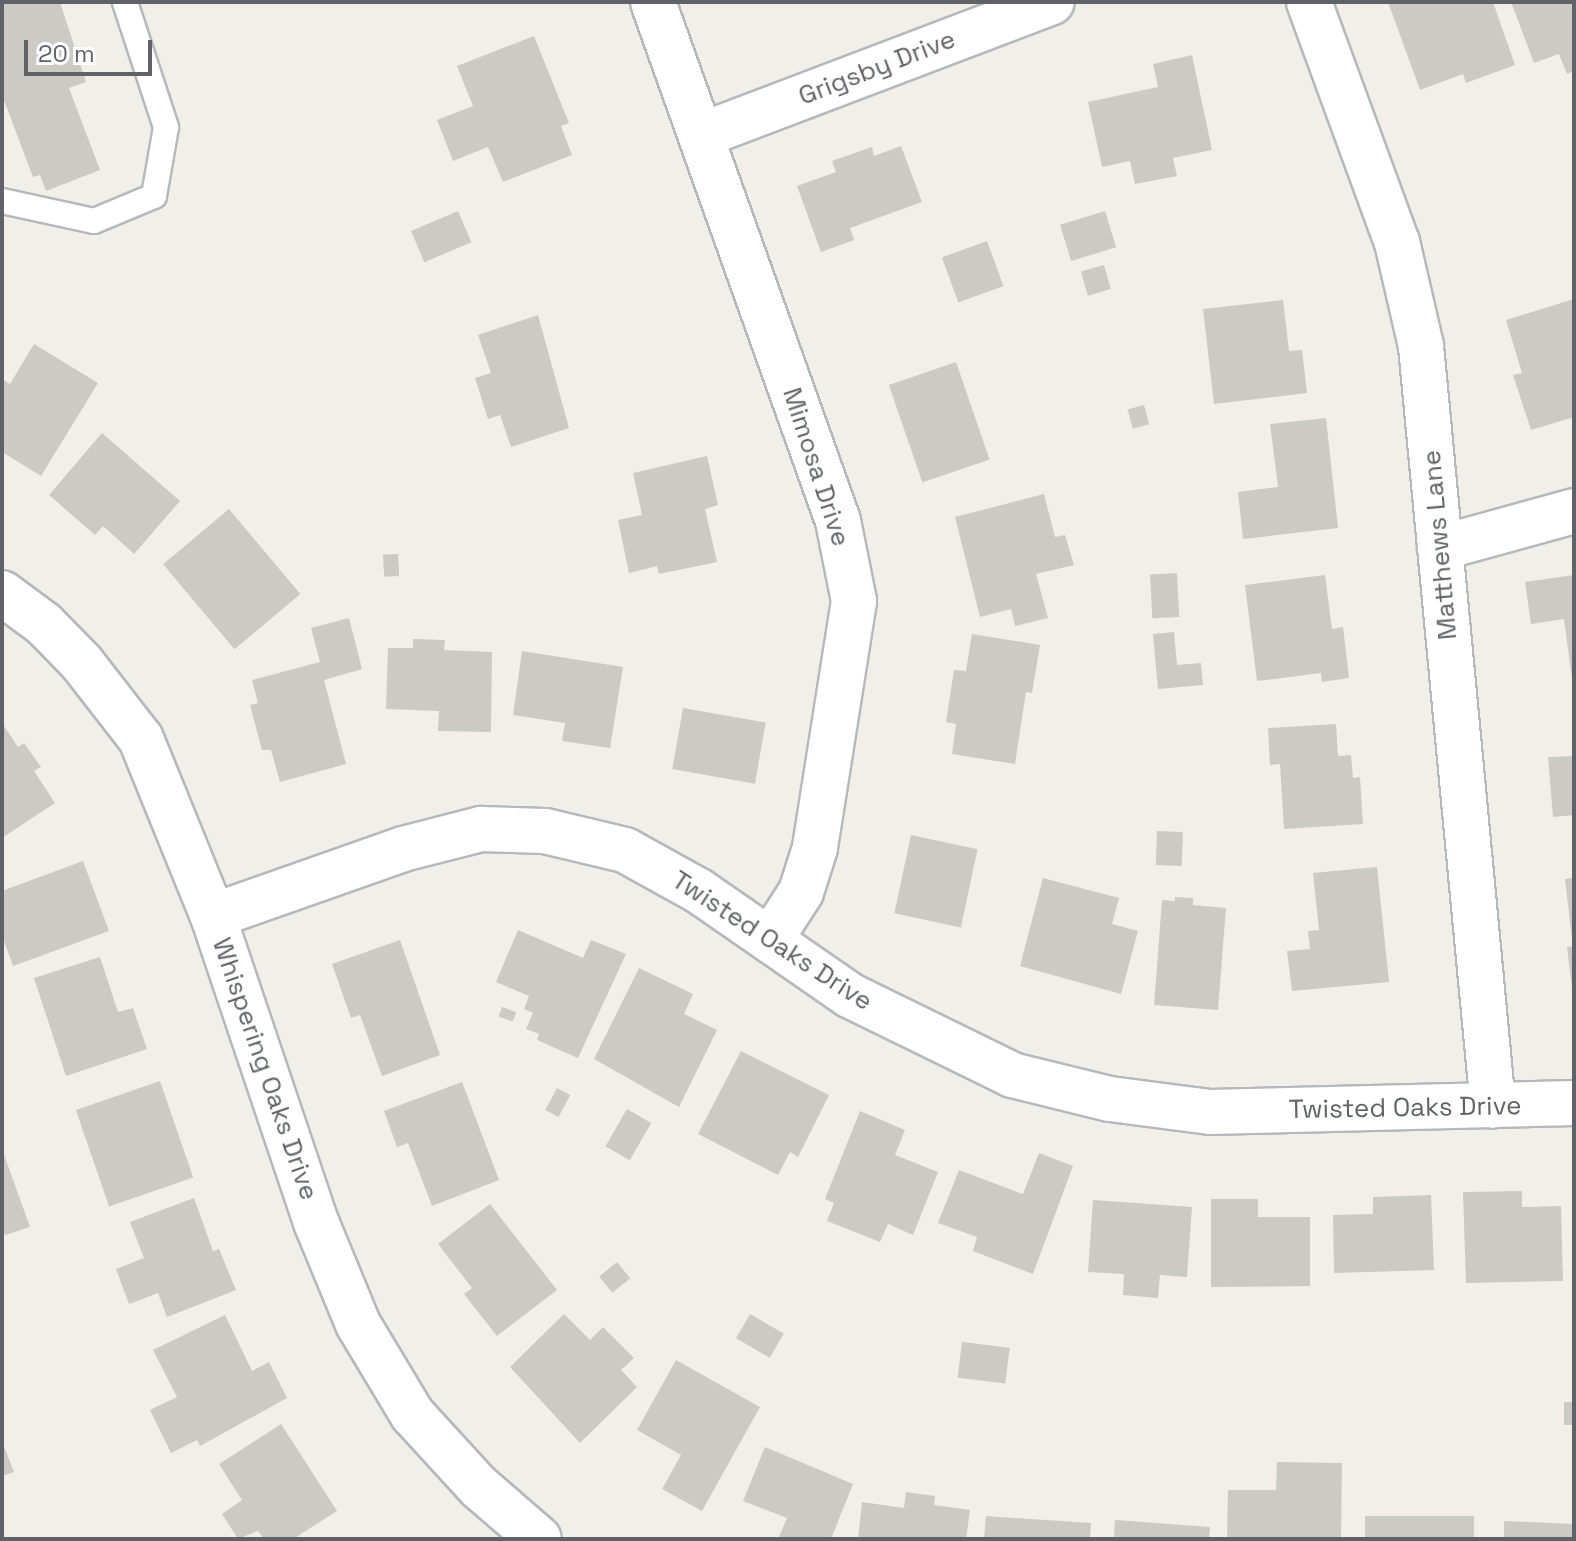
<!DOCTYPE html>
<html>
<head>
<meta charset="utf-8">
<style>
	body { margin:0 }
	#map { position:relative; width:1576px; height:1541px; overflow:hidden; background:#f1efe8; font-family:"Space Grotesk",sans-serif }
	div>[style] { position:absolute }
	.building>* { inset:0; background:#cccac5; transform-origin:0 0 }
	.roads { filter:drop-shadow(2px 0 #b5b8bc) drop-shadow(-2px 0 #b5b8bc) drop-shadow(0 2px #b5b8bc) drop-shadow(0 -2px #b5b8bc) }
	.lane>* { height:24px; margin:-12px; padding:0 12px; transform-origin:12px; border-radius:12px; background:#fff }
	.street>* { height:44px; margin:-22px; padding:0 22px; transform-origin:22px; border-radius:22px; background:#fff }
	.secondary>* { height:44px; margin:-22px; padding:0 22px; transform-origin:22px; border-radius:22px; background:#fff }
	span { translate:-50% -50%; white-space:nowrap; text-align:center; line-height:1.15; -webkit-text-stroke:8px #fff; paint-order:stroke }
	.street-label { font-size:26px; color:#5f6368 }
	.frame { position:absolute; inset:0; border:4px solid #5f6368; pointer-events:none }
	.scale { position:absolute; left:24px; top:40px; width:128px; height:36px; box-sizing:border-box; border:4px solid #5f6368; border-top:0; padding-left:10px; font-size:24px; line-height:28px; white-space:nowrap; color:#5f6368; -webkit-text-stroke:6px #fff; paint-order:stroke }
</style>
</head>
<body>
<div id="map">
	<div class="building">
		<i style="clip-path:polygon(2px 2px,60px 2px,86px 82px,69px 88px,100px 170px,46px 191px,40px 175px,33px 177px,2px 95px)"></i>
		<i style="clip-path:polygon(1388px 2px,1493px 2px,1515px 65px,1466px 83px,1463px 74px,1420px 90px)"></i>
		<i style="clip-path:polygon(1511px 2px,1574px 2px,1574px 71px,1567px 74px,1559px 54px,1534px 63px)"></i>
		<i style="clip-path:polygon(534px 36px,569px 123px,561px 126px,572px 155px,503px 182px,488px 147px,453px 161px,437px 120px,473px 106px,457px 66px)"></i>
		<i style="clip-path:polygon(1192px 55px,1212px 150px,1173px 158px,1177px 176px,1135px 184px,1130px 161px,1102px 167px,1088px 102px,1158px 87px,1153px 64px)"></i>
		<i style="clip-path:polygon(901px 146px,922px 202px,850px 228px,854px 240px,821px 252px,797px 186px,836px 172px,832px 161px,872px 147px,874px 156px)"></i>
		<i style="left:458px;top:211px;width:34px;height:51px;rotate:67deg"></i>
		<i style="left:1105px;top:211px;width:38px;height:47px;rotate:73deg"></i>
		<i style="left:987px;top:241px;width:48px;height:48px;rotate:70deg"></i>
		<i style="left:1104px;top:265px;width:25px;height:24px;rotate:74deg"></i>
		<i style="clip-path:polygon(1574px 299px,1574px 417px,1531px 430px,1513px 375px,1522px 373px,1506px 320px)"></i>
		<i style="clip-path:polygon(1283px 300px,1289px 351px,1302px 350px,1307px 393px,1214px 404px,1203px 309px)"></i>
		<i style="clip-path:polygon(538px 315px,569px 428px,511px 447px,500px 415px,488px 419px,475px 378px,491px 373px,478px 335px)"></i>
		<i style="clip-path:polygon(34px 344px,98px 383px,41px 476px,2px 452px,2px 379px,10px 384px)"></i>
		<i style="left:956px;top:362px;width:103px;height:71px;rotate:71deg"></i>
		<i style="left:1144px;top:405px;width:20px;height:17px;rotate:75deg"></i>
		<i style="clip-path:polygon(1326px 418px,1338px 528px,1243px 539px,1238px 492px,1278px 487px,1270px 424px)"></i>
		<i style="clip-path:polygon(102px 433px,180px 501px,134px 554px,103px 526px,95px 535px,49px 495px)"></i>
		<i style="clip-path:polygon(707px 456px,718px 505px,705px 509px,717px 562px,659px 574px,657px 566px,629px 573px,618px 520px,642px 515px,633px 473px)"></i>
		<i style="clip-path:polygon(1044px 494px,1055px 537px,1065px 535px,1074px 565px,1036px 574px,1048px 618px,1015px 626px,1011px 609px,980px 617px,955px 517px)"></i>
		<i style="left:229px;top:509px;width:111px;height:86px;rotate:50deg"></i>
		<i style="left:398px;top:554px;width:22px;height:15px;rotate:87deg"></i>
		<i style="left:1177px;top:573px;width:44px;height:27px;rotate:87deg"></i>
		<i style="clip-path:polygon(1325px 575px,1332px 629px,1343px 627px,1349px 678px,1322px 682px,1321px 673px,1257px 681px,1245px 585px)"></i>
		<i style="clip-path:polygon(1574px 575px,1574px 679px,1572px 679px,1564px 619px,1531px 624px,1525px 582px)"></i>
		<i style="clip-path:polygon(349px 618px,362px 669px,324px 680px,346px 764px,280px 782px,271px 750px,262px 750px,250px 705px,258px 703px,252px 680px,320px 662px,311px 628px)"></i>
		<i style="clip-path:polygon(1174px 632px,1177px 665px,1201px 663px,1203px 685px,1158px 689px,1153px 634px)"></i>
		<i style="clip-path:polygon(972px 634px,1040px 645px,1032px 693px,1026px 692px,1015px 764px,952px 754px,956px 724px,946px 722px,954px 670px,966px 671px)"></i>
		<i style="clip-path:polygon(413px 639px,445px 640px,444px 650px,492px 652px,491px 732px,438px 731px,439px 711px,386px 709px,388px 648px,413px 648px)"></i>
		<i style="clip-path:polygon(522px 651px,623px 667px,610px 748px,562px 741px,565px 723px,513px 715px)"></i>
		<i style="left:683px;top:708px;width:84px;height:62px;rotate:10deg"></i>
		<i style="clip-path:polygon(2px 723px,18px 747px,24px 743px,41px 767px,34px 771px,55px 803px,2px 838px)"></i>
		<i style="clip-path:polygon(1336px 724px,1338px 756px,1351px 755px,1353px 778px,1360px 777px,1363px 824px,1284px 829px,1280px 764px,1270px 765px,1268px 728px)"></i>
		<i style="clip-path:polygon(1574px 756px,1574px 815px,1553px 817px,1548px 757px)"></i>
		<i style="left:1157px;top:831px;width:26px;height:34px;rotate:2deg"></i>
		<i style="left:911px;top:835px;width:68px;height:80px;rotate:12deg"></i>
		<i style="clip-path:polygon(83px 861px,109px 931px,13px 966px,2px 935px,2px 891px)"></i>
		<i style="clip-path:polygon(1377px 867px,1389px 982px,1292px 991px,1287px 951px,1310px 949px,1308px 931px,1319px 930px,1313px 873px)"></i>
		<i style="clip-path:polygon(1043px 878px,1119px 898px,1112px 924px,1138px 931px,1121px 994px,1020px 966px)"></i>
		<i style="clip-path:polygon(1574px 878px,1574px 939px,1572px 939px,1565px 879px)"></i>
		<i style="clip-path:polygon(1175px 897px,1193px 898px,1193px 905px,1226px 908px,1218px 1010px,1154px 1005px,1162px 900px,1175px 901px)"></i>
		<i style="clip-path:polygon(518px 930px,583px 958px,591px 940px,626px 954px,578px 1058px,537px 1040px,539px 1034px,526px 1029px,533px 1013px,524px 1009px,529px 996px,496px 982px)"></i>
		<i style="clip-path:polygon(400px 940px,440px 1055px,382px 1076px,360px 1015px,351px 1018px,332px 964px)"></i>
		<i style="clip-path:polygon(1574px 946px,1574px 988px,1572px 988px,1567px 947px)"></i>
		<i style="clip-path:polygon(100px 957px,118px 1012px,133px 1008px,147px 1049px,66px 1076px,34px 978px)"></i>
		<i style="clip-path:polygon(639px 968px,693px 994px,684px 1014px,717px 1030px,679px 1107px,594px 1059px)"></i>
		<i style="left:502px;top:1007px;width:15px;height:10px;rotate:20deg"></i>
		<i style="clip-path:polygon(741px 1051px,829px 1095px,798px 1157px,790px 1152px,778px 1175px,698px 1134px)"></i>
		<i style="left:160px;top:1081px;width:102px;height:89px;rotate:71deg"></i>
		<i style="clip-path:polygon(462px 1082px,499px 1180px,432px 1206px,408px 1143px,397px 1147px,384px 1111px)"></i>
		<i style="left:557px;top:1088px;width:15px;height:25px;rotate:28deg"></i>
		<i style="left:627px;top:1109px;width:28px;height:43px;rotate:30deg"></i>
		<i style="clip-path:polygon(860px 1111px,905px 1130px,895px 1155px,938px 1172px,913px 1235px,888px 1224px,880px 1242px,827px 1221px,834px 1203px,825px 1199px)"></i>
		<i style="clip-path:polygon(2px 1149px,30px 1227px,5px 1235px,2px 1225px)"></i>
		<i style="clip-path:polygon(1039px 1153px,1073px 1166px,1033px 1274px,973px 1251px,977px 1237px,938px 1223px,959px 1170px,1023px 1194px)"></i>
		<i style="clip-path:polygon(1522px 1191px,1522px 1207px,1561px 1206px,1563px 1281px,1466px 1283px,1463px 1192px)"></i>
		<i style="clip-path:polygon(1431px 1195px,1434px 1270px,1334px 1273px,1333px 1215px,1373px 1214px,1373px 1197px)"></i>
		<i style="clip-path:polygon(194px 1198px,213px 1251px,219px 1249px,236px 1290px,167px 1317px,158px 1293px,129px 1304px,116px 1269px,144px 1258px,130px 1222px)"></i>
		<i style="clip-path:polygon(1211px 1199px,1258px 1199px,1258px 1217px,1310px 1217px,1310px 1286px,1211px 1287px)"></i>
		<i style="clip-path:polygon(1093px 1200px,1192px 1207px,1187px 1277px,1160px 1275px,1158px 1298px,1123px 1295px,1124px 1274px,1088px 1272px)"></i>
		<i style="clip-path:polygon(490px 1204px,557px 1290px,497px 1336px,464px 1294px,472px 1288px,438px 1244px)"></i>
		<i style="left:617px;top:1262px;width:21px;height:23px;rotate:51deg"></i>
		<i style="clip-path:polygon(564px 1314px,590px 1340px,603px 1327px,634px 1358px,621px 1370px,637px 1387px,580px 1443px,510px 1367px)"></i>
		<i style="left:750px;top:1314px;width:39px;height:28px;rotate:30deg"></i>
		<i style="clip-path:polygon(225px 1315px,252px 1371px,269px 1362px,287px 1398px,200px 1446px,197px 1440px,171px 1453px,150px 1410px,177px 1397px,153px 1350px)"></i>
		<i style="left:962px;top:1342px;width:48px;height:36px;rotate:7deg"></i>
		<i style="clip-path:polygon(676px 1360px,760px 1407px,702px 1511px,662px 1489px,681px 1455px,637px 1430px)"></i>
		<i style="left:1574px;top:1402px;width:23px;height:10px;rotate:90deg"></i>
		<i style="clip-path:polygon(281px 1424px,337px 1511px,293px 1539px,263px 1538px,258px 1531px,238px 1539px,222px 1514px,242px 1500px,219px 1464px)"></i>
		<i style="clip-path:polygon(2px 1441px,14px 1472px,2px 1476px)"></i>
		<i style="clip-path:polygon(765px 1447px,853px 1484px,831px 1539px,778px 1539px,787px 1518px,743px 1501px)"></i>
		<i style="clip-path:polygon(1277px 1462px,1342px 1463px,1341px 1539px,1227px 1539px,1228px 1490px,1276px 1490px)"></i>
		<i style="clip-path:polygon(906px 1492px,935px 1496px,934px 1505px,970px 1510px,966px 1539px,858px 1539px,862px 1502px,904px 1508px)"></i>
		<i style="clip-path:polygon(986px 1516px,1091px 1523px,1090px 1539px,984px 1539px)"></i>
		<i style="left:1365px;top:1516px;width:109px;height:23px"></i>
		<i style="clip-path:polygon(1115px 1520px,1210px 1527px,1209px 1539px,1114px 1539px)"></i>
		<i style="clip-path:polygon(1504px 1521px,1574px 1524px,1574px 1539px,1504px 1539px)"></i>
	</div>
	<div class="roads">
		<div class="lane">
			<i style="left:2px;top:201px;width:94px;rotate:12.3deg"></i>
			<i style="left:94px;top:221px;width:65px;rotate:-22.6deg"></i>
			<i style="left:154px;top:196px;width:70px;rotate:-80.1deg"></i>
			<i style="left:166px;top:127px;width:132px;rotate:-108.2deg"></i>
		</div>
		<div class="street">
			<i style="left:653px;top:2px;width:551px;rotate:70.38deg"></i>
			<i style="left:838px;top:521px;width:82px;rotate:78.7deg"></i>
			<i style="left:854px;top:601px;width:250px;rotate:99deg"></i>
			<i style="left:815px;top:848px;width:46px;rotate:107.7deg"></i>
			<i style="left:801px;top:892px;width:57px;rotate:122.9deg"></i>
			<i style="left:1309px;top:2px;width:256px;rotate:69.9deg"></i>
			<i style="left:1397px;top:242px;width:107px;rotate:77deg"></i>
			<i style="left:1421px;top:346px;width:763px;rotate:84.59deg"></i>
			<i style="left:702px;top:135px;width:374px;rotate:-20.8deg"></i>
			<i style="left:1440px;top:548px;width:139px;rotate:-15.4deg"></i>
			<i style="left:213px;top:916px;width:201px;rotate:-19.4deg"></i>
			<i style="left:403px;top:849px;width:81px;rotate:-14.4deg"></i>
			<i style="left:481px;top:829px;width:64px;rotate:1.8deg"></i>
			<i style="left:545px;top:831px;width:82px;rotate:13.4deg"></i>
			<i style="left:625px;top:850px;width:85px;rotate:29deg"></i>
			<i style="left:699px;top:891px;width:183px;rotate:34.7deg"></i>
			<i style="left:849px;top:995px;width:182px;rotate:26.1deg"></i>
			<i style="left:1012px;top:1075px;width:101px;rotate:13.8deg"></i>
			<i style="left:1110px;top:1099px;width:101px;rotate:7.4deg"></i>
			<i style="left:1210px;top:1112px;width:364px;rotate:-1.4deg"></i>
		</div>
		<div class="secondary">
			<i style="left:2px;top:593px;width:52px;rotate:36.4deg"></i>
			<i style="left:44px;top:624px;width:54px;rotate:45.7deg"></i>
			<i style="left:82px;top:663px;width:96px;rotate:52.2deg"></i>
			<i style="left:141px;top:739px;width:191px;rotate:67.9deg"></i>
			<i style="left:213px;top:916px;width:323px;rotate:71.4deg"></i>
			<i style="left:316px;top:1222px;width:110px;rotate:67.6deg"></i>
			<i style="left:358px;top:1324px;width:105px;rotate:59deg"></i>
			<i style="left:412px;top:1414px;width:99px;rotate:47.5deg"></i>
			<i style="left:479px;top:1487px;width:79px;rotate:40.9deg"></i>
		</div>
	</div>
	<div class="street-label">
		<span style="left:877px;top:68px;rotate:-21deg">Grigsby Drive</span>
		<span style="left:816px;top:467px;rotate:72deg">Mimosa Drive</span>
		<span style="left:1440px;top:545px;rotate:-95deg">Matthews Lane</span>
		<span style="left:772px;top:941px;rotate:33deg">Twisted Oaks Drive</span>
		<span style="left:265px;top:1069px;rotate:71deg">Whispering Oaks Drive</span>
		<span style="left:1405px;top:1108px;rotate:-1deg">Twisted Oaks Drive</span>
	</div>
	<div class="frame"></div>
	<div class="scale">20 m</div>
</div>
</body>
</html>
